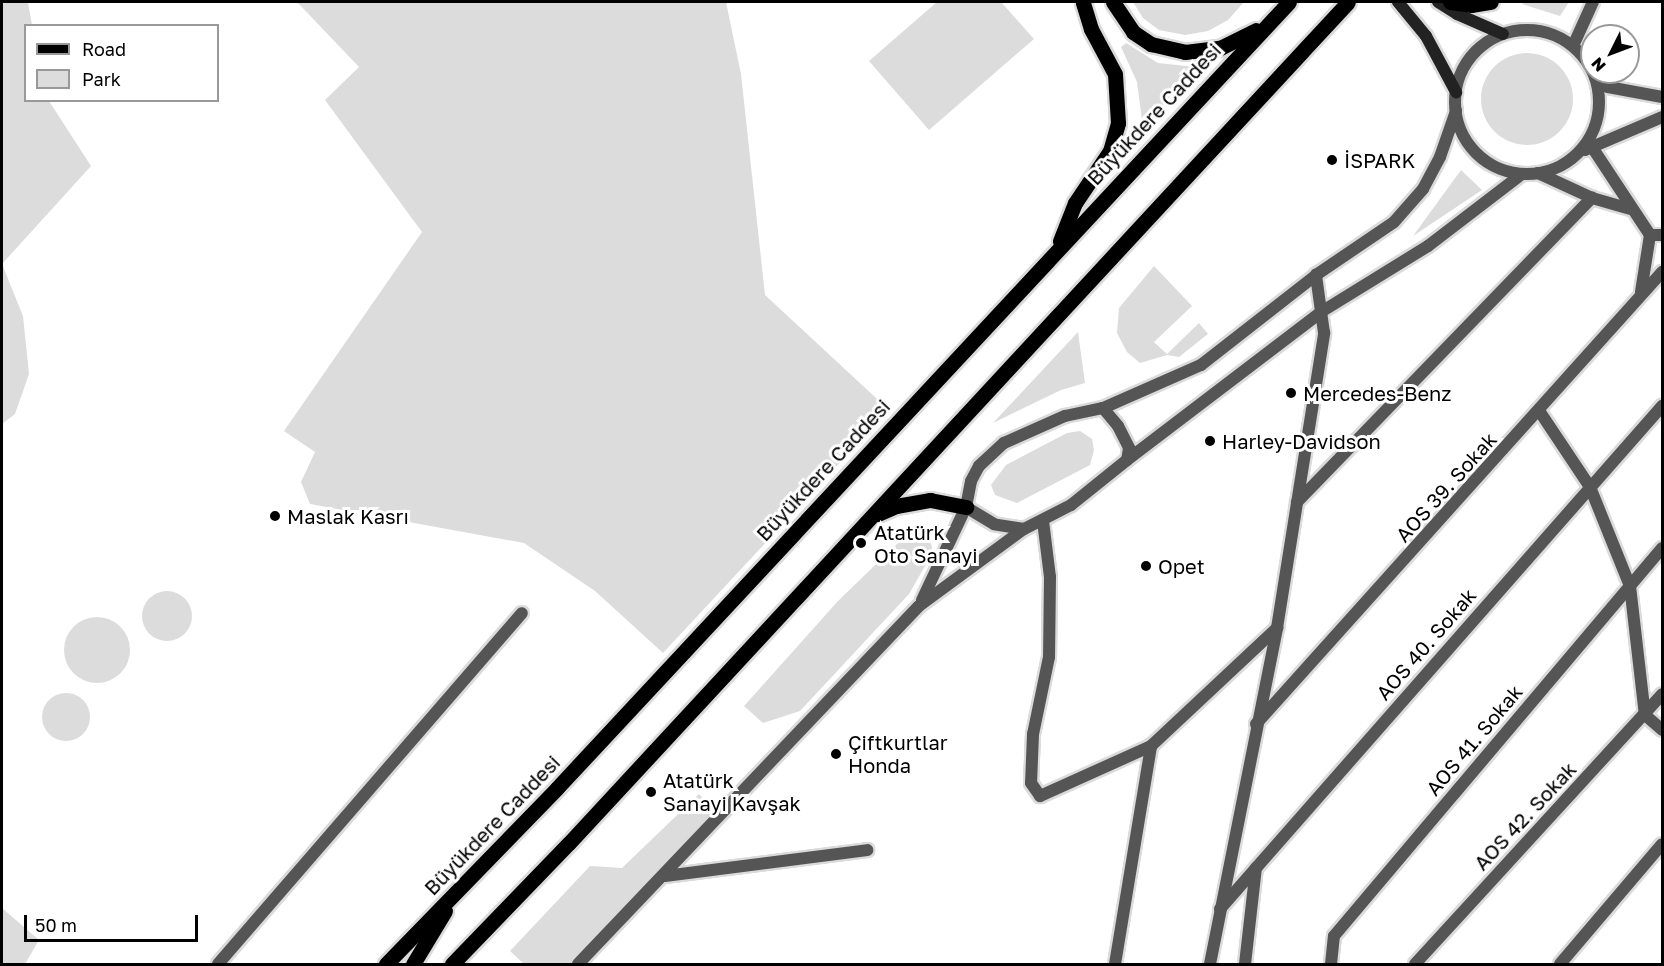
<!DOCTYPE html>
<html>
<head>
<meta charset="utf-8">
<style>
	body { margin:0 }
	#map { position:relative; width:1664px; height:966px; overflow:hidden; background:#fff; font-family:"Golos Text",sans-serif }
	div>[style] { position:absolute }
	.green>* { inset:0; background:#dcdcdc }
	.round { border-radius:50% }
	.roads { filter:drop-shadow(2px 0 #dbdbdb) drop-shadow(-2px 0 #dbdbdb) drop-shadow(0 2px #dbdbdb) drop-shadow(0 -2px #dbdbdb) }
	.street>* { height:12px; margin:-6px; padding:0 6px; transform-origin:6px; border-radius:6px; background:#555 }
	.street>.ring { margin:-6px; padding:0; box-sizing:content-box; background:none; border:12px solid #555; border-radius:50% }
	.secondary>* { height:12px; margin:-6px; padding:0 6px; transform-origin:6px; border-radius:6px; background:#222 }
	.primary>* { height:15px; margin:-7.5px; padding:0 7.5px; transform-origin:7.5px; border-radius:7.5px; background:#000 }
	.dots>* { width:16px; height:16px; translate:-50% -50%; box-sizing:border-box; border:3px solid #fff; border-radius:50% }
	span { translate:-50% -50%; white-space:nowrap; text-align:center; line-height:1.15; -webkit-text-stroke:6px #fff; paint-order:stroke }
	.street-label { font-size:20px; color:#000 }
	.poi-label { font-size:20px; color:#000 }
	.left { translate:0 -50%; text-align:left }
	.frame { position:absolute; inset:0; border:3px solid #000; pointer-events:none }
	.legend { position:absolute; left:24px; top:24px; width:195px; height:78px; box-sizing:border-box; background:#fff; border:2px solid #999; margin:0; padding:8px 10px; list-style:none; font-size:18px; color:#000 }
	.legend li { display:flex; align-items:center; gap:12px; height:30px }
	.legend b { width:30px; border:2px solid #999 }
	.north { position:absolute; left:1580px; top:24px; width:60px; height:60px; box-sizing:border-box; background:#fff; border:2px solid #999; border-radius:50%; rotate:228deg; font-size:16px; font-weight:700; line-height:24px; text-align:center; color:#000 }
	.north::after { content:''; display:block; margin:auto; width:21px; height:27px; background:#000; clip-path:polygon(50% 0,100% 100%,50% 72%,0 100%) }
	.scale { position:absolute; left:24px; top:915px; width:174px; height:27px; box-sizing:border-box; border:3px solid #000; border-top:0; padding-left:8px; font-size:18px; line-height:21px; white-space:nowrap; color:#000; -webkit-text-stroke:4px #fff; paint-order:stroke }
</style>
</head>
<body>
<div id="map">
	<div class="green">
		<i style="clip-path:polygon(2px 2px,28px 2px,32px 25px,26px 26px,26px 100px,49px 101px,91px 166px,2px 264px,23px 316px,29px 374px,15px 414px,2px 424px)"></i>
		<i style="clip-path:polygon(297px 2px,726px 2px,741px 74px,765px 295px,889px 410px,663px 653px,595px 591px,524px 543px,310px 504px,301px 482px,315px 452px,284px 431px,422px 232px,325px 100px,359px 67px)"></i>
		<i style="clip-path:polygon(937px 2px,1001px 2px,1034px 39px,929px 130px,869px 61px)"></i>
		<i style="clip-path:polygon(1133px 2px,1244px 2px,1228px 20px,1208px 31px,1185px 35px,1159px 30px,1143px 18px)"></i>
		<i style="clip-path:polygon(1526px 2px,1569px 2px,1560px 16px,1522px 4px)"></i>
		<i style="clip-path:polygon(1126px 43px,1158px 63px,1196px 67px,1143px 128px,1137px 82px,1121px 47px)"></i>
		<i class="round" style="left:1481px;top:53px;width:92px;height:92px"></i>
		<i style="clip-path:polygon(1461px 170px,1482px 190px,1413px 236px)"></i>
		<i style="clip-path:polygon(1154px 266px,1192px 306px,1154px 342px,1167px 354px,1199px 323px,1208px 334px,1179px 357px,1167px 355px,1140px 363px,1127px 352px,1117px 333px,1119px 308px)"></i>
		<i style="clip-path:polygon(1078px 332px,1085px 383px,1061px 390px,993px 423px)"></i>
		<i style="clip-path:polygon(1080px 431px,1092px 439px,1094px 450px,1090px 465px,1017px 503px,995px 495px,991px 485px,1006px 465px,1067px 433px)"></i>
		<i style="clip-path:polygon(917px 533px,930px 539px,933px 552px,909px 594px,800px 711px,763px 723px,744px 706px,838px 601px,900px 541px)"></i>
		<i class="round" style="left:142px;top:591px;width:50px;height:50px"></i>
		<i class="round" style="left:64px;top:617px;width:66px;height:66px"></i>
		<i class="round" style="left:42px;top:693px;width:48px;height:48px"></i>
		<i style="clip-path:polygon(699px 794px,717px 814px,569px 964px,524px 964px,510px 951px,590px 866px,622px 868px)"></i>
		<i style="clip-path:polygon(2px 908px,39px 940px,25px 964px,2px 964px)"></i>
	</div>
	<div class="roads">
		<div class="street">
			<i class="ring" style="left:1455px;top:30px;width:132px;height:132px"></i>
			<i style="left:1573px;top:46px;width:48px;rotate:-65.6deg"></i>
			<i style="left:1595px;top:77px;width:16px;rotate:38deg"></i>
			<i style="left:1608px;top:87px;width:55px;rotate:10.5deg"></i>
			<i style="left:1592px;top:147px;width:105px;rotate:56.6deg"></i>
			<i style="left:1650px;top:235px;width:58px;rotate:99deg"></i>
			<i style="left:1585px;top:150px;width:84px;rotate:-23.2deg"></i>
			<i style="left:1538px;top:173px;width:60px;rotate:24.8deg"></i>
			<i style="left:1592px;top:198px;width:40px;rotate:16deg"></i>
			<i style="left:1650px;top:235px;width:12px"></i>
			<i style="left:1103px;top:408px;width:23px;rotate:50deg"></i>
			<i style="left:1118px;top:426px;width:25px;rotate:63deg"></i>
			<i style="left:1129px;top:448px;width:12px;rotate:99deg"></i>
			<i style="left:1127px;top:460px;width:72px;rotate:141.2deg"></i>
			<i style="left:1071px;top:505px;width:53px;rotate:152.9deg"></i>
			<i style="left:1024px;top:529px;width:30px;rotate:-171deg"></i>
			<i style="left:994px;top:524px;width:33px;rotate:-149deg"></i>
			<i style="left:966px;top:507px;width:26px;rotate:-79deg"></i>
			<i style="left:971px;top:481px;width:17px;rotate:-62deg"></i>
			<i style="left:979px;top:466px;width:34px;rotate:-43deg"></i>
			<i style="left:1004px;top:443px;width:67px;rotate:-23.9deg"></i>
			<i style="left:1065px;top:416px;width:39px;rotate:-12deg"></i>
			<i style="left:1103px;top:408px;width:107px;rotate:-23.7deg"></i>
			<i style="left:1201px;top:365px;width:146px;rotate:-38deg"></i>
			<i style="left:1316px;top:275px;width:94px;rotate:-34.2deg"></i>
			<i style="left:1394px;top:222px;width:44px;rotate:-48.7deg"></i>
			<i style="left:1423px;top:189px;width:36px;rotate:-62deg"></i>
			<i style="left:1440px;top:157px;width:49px;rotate:-70.8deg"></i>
			<i style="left:1540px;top:412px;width:90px;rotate:56.3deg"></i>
			<i style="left:1590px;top:487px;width:107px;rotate:68deg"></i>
			<i style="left:1630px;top:586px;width:130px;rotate:83.4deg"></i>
			<i style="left:1645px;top:715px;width:23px;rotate:41deg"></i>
			<i style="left:1127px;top:460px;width:244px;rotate:-37.3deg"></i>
			<i style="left:1321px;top:312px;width:126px;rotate:-31.7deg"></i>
			<i style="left:1428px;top:246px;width:118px;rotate:-37.5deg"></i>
			<i style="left:1297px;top:502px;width:424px;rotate:-45.9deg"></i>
			<i style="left:1043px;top:521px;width:56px;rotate:82.9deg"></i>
			<i style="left:1050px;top:577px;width:80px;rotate:90.7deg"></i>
			<i style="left:1049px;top:657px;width:79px;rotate:101.7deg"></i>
			<i style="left:1033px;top:734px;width:49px;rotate:92.3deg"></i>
			<i style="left:1031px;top:783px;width:16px;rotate:55deg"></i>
			<i style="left:1040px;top:796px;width:122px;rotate:-24.2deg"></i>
			<i style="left:1151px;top:746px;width:173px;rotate:-43.1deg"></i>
			<i style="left:922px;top:600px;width:103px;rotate:-64.7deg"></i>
			<i style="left:1256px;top:724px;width:608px;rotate:-48.07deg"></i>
			<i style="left:665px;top:876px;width:204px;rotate:-7.3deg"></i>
			<i style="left:1220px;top:909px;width:670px;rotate:-48.69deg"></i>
			<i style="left:218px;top:964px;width:464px;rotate:-49.1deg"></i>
			<i style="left:578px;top:964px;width:494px;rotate:-46.4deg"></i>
			<i style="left:919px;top:606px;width:130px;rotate:-36.3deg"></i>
			<i style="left:1115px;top:964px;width:221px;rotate:-80.6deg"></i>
			<i style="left:1210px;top:964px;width:343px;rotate:-78.7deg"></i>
			<i style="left:1277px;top:628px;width:299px;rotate:-80.9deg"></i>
			<i style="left:1324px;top:333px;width:59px;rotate:-97.9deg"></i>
			<i style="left:1245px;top:964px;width:97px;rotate:-83.5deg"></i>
			<i style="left:1331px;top:964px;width:28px;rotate:-84deg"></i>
			<i style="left:1334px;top:936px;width:508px;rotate:-49.79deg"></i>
			<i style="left:1415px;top:964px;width:366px;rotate:-47.5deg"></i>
			<i style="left:1560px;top:964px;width:157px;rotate:-49.6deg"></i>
		</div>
		<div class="secondary">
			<i style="left:1398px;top:2px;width:44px;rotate:50.5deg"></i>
			<i style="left:1426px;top:36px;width:64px;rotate:61.8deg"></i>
			<i style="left:1438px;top:2px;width:22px;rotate:32deg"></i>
			<i style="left:1457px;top:14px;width:50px;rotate:23.5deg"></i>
		</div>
		<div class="primary">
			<i style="left:1113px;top:2px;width:36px;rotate:56deg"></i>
			<i style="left:1133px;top:32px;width:22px;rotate:34deg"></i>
			<i style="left:1151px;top:44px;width:35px;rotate:13deg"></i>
			<i style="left:1185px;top:52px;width:35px;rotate:-7deg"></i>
			<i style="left:1220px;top:48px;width:40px;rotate:-26.6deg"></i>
			<i style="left:1450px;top:2px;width:21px;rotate:8deg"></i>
			<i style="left:1471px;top:5px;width:20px;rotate:-9deg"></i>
			<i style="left:1060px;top:241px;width:41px;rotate:-68.5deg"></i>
			<i style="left:1075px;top:203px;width:63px;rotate:-56.1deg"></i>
			<i style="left:1110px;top:151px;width:29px;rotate:-74deg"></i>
			<i style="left:1118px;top:123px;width:49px;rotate:-93.5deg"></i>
			<i style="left:1115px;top:74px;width:51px;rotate:-118.1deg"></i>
			<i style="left:1091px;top:29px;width:28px;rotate:-107deg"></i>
			<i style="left:878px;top:514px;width:20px;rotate:-24deg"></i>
			<i style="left:896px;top:506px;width:35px;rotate:-10deg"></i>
			<i style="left:930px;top:500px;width:37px;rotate:11deg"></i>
			<i style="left:386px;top:964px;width:245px;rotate:-45.8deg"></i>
			<i style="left:557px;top:788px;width:1074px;rotate:-47.04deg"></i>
			<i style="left:413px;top:964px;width:62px;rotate:-58.9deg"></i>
			<i style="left:452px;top:964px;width:168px;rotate:-46deg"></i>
			<i style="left:569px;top:843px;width:1146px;rotate:-47.19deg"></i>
		</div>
	</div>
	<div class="dots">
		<i style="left:1332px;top:160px;background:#000"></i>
		<i style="left:1291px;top:393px;background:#000"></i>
		<i style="left:1210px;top:441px;background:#000"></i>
		<i style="left:275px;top:516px;background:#000"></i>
		<i style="left:861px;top:543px;background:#000"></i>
		<i style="left:1146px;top:566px;background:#000"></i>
		<i style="left:836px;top:754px;background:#000"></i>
		<i style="left:651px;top:792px;background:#000"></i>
	</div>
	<div class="street-label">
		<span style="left:1154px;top:114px;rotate:-47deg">Büyükdere Caddesi</span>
		<span style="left:823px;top:470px;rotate:-47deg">Büyükdere Caddesi</span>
		<span style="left:1446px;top:487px;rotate:-48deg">AOS 39. Sokak</span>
		<span style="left:1426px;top:644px;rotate:-49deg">AOS 40. Sokak</span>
		<span style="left:1474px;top:740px;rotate:-50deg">AOS 41. Sokak</span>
		<span style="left:1525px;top:816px;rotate:-47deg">AOS 42. Sokak</span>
		<span style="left:492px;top:825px;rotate:-46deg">Büyükdere Caddesi</span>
	</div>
	<div class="poi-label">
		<span class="left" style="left:1344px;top:160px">İSPARK</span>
		<span class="left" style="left:1303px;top:393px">Mercedes-Benz</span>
		<span class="left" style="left:1222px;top:441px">Harley-Davidson</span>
		<span class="left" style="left:287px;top:516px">Maslak Kasrı</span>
		<span class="left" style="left:874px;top:544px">Atatürk<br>Oto Sanayi</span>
		<span class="left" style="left:1158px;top:566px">Opet</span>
		<span class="left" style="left:848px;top:754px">Çiftkurtlar<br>Honda</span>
		<span class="left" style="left:663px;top:792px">Atatürk<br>Sanayi Kavşak</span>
	</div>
	<div class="frame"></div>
	<ul class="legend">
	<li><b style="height:8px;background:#000"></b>Road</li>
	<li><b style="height:16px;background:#dcdcdc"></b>Park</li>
	</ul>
	<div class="north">N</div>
	<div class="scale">50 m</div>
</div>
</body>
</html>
